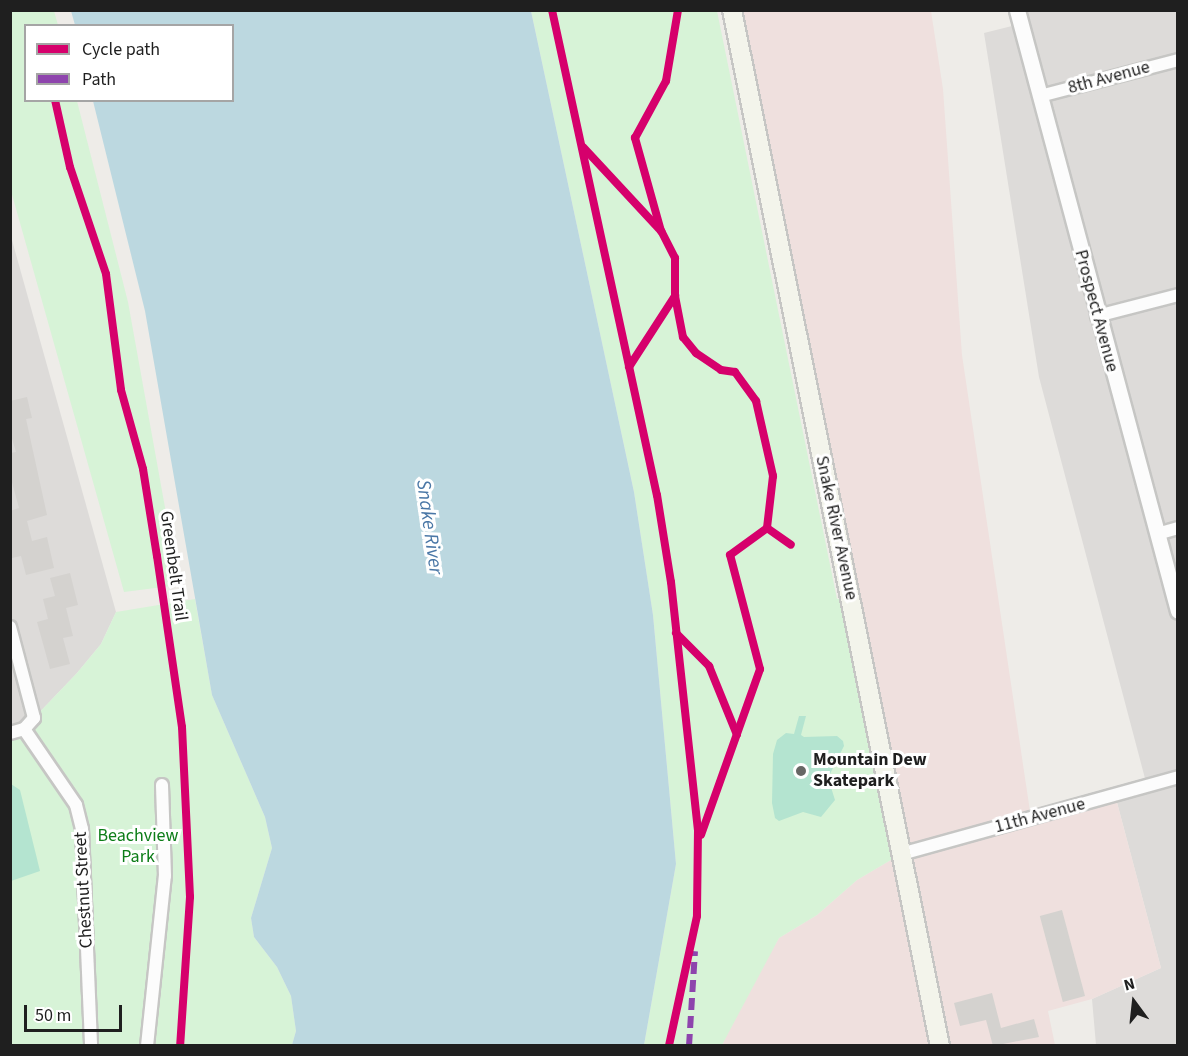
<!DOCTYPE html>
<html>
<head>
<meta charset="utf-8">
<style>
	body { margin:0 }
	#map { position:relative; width:1188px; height:1056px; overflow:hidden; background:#eeece8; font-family:"Source Sans 3",sans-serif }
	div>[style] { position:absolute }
	.residential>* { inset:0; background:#dddbd9 }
	.commercial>* { inset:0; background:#efe0de }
	.park>* { inset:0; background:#d7f3d7 }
	.pitch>* { inset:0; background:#b4e4d0 }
	.water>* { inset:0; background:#bcd8e0 }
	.building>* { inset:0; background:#d4d2cf; transform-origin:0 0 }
	.roads { filter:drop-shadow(2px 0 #c6c6c4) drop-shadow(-2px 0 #c6c6c4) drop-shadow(0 2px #c6c6c4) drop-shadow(0 -2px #c6c6c4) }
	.minor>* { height:12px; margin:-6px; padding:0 6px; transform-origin:6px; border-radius:6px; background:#fcfcfc }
	.tertiary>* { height:15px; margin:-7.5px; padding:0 7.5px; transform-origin:7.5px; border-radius:7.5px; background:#fcfcfc }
	.secondary>* { height:18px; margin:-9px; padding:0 9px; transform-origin:9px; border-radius:9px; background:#f3f4eb }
	.quiet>* { height:6px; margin-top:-3px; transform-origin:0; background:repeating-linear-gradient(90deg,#8e44ad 0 12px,transparent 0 18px) }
	.cycleway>* { height:8px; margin:-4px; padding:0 4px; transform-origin:4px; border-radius:4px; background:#d6006c }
	.dots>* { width:16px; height:16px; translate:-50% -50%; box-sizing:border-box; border:3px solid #fff; border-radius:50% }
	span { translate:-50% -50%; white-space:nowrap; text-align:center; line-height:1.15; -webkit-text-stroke:6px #fff; paint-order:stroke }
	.street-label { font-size:18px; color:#1f1f1f }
	.poi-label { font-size:18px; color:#1f1f1f; font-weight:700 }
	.left { translate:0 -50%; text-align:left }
	.park-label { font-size:18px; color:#0d7d18 }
	.water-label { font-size:20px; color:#4a77a6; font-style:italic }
	.frame { position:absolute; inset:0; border:12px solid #1f1f1f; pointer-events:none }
	.legend { position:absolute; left:24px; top:24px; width:210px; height:78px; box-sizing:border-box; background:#fff; border:2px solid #a5a5a5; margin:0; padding:8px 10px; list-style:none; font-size:18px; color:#1f1f1f }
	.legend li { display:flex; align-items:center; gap:12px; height:30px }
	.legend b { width:30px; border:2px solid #a5a5a5 }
	.north { position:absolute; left:1104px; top:972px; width:60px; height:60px; -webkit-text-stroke:4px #fff; paint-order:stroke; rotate:345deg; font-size:16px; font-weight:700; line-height:24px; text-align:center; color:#1f1f1f }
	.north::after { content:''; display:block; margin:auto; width:21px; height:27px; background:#1f1f1f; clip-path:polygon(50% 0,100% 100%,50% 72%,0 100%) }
	.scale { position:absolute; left:24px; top:1005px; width:98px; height:27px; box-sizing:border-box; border:3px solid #1f1f1f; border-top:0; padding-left:8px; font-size:18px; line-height:21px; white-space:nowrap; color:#1f1f1f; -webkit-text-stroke:4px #fff; paint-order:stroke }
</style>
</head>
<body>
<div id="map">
	<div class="residential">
		<i style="clip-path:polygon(1017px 11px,1177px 11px,1177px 1045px,1096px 1045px,1092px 999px,1161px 968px,1115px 795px,1147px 786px,1039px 377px,984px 33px,1020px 24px)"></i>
		<i style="clip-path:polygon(10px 233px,116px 612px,101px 644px,77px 673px,34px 718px,10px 733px)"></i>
	</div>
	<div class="commercial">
		<i style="clip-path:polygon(732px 11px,931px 11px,943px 89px,962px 355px,1031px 818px,1115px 795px,1161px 968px,1092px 999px,1048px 1011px,1055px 1045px,722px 1046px,738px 1008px,779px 938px,817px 915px,857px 880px,901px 854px)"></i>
	</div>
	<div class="park">
		<i style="clip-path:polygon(10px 11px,54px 11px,58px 25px,26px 26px,26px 100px,77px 101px,128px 302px,179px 585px,124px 592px,11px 191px)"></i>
		<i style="clip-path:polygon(531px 11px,717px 11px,837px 599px,850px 597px,901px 854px,857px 880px,817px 915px,779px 938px,722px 1045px,644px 1045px,676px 864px,653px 615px,634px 492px)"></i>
		<i style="clip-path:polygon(195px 599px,212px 695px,265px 817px,272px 848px,251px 918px,254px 937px,277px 967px,291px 996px,296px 1031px,292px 1045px,11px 1046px,11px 733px,34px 718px,77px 673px,101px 644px,116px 612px)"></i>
	</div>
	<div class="pitch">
		<i style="clip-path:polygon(799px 716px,806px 716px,801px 735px,804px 737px,837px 736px,843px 741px,844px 746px,828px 778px,835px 800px,821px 817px,803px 812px,779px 821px,775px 818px,772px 803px,773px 754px,777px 740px,786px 733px,794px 734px)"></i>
		<i style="clip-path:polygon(11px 784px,20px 790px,40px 871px,11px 881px)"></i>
	</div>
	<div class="water">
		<i style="clip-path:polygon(71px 11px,531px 11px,634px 492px,653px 615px,676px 864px,644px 1045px,292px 1045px,296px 1031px,291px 996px,277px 967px,254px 937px,251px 918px,272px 848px,265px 817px,212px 695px,145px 311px,93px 101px,232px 100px,232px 26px,75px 25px)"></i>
	</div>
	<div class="building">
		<i style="clip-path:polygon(27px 397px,32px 418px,26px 419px,47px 515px,27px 521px,32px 541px,47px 537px,54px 568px,26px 575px,21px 556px,12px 558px,10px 550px,10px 511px,19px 508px,10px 475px,10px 453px,16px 452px,10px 432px,10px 401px)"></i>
		<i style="clip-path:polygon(70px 573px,78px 605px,66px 608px,73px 636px,63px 638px,70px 664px,50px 669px,37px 622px,48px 619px,43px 599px,55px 596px,50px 578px)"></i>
		<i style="left:1062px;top:910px;width:89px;height:23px;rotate:75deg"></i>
		<i style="clip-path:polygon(992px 993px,1001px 1028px,1034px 1019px,1039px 1037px,993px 1046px,986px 1020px,960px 1026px,954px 1003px)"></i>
	</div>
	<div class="roads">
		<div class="minor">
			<i style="left:1040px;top:96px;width:143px;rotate:-14.6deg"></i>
			<i style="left:1097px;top:316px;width:84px;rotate:-14.5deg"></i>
			<i style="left:1157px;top:534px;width:22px;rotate:-16deg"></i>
			<i style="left:10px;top:627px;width:94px;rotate:75.2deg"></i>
			<i style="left:34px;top:718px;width:15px;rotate:132deg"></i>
			<i style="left:10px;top:733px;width:15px;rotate:-16deg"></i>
			<i style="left:24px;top:729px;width:92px;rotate:55.6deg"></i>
			<i style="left:76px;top:805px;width:25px;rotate:76deg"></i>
			<i style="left:82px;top:829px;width:217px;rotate:87.6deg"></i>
			<i style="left:901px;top:854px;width:288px;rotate:-15.5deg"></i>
			<i style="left:147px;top:1046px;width:171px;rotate:-84deg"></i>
			<i style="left:165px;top:876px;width:91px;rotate:-91.9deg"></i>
		</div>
		<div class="tertiary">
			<i style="left:1017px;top:10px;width:622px;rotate:75deg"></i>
		</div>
		<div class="secondary">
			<i style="left:732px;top:10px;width:1057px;rotate:78.65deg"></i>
		</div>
	</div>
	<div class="quiet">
		<i style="left:689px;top:1046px;width:95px;rotate:-86.4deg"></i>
	</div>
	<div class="cycleway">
		<i style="left:552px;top:10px;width:496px;rotate:77.8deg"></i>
		<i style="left:657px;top:495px;width:88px;rotate:80.9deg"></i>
		<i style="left:671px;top:582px;width:249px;rotate:83.8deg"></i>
		<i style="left:698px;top:830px;width:86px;rotate:90.7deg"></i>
		<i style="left:697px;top:916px;width:133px;rotate:102.2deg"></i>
		<i style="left:55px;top:100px;width:69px;rotate:77.4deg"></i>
		<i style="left:70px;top:167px;width:113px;rotate:71.4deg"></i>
		<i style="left:106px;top:274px;width:117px;rotate:82.6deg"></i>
		<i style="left:121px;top:390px;width:82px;rotate:74.4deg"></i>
		<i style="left:143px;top:469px;width:88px;rotate:80.9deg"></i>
		<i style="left:157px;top:556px;width:173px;rotate:81.7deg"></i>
		<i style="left:182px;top:727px;width:170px;rotate:87.3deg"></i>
		<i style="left:190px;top:897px;width:149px;rotate:93.8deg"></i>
		<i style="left:583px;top:147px;width:115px;rotate:47.1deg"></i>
		<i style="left:661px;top:231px;width:97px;rotate:-105.6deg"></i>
		<i style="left:635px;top:138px;width:65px;rotate:-61.5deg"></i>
		<i style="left:666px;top:81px;width:72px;rotate:-80.4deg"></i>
		<i style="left:675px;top:296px;width:42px;rotate:79deg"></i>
		<i style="left:683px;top:337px;width:21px;rotate:51deg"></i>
		<i style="left:696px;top:353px;width:30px;rotate:34deg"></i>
		<i style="left:721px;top:370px;width:14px;rotate:8deg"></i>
		<i style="left:735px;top:372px;width:36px;rotate:54deg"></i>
		<i style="left:756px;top:401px;width:77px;rotate:77.2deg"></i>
		<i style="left:773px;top:476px;width:52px;rotate:96.6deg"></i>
		<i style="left:767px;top:528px;width:29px;rotate:35deg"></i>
		<i style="left:629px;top:367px;width:85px;rotate:-57.1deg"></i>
		<i style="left:675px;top:296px;width:38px;rotate:-90deg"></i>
		<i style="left:675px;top:258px;width:30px;rotate:-117deg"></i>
		<i style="left:676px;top:633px;width:47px;rotate:45deg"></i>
		<i style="left:709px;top:666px;width:74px;rotate:67.9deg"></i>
		<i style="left:701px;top:835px;width:176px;rotate:-70.4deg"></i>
		<i style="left:760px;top:669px;width:118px;rotate:-104.7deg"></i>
		<i style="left:730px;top:555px;width:46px;rotate:-36.1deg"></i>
	</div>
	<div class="dots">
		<i style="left:801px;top:771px;background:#676765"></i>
	</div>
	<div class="street-label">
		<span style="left:1109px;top:78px;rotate:-15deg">8th Avenue</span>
		<span style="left:1096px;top:311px;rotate:75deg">Prospect Avenue</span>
		<span style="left:836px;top:528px;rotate:78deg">Snake River Avenue</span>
		<span style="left:173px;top:566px;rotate:82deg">Greenbelt Trail</span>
		<span style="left:1040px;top:816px;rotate:-15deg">11th Avenue</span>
		<span style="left:84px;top:890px;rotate:-93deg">Chestnut Street</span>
	</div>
	<div class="poi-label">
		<span class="left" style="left:813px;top:771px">Mountain Dew<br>Skatepark</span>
	</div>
	<div class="park-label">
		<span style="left:138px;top:847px">Beachview<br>Park</span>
	</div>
	<div class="water-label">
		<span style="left:429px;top:527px;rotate:82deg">Snake River</span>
	</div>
	<div class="frame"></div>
	<ul class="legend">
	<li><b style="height:8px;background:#d6006c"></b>Cycle path</li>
	<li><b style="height:8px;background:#8e44ad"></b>Path</li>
	</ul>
	<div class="north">N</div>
	<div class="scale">50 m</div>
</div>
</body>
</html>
